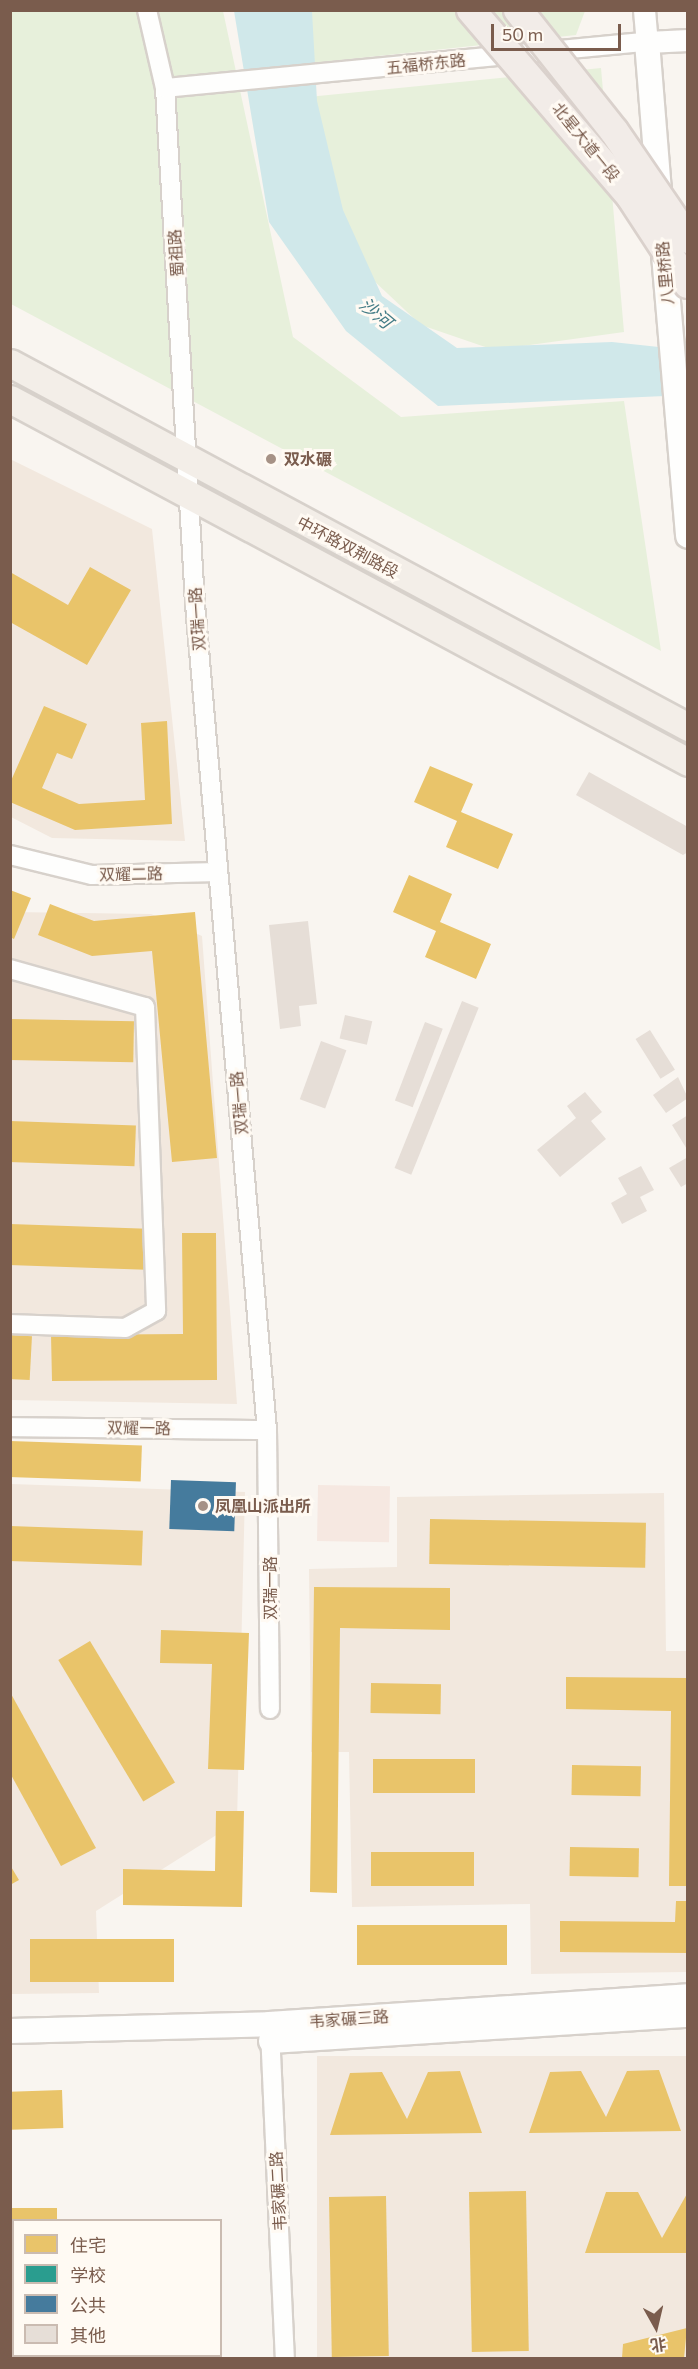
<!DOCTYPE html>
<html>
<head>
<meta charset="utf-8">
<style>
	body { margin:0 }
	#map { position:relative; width:698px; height:2369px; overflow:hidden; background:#f9f5f0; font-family:Commissioner,"Noto Sans SC",sans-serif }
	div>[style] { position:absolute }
	.residential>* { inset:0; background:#f2e8de; transform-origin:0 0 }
	.commercial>* { inset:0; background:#f6e8e1; transform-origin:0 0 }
	.green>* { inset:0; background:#e7f0db }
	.water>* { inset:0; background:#d0e8ea }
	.homes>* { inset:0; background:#e9c46a; transform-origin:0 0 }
	.schools>* { inset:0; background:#2a9d8f }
	.public>* { inset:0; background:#457b9d; transform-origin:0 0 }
	.building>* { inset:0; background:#e6ded7; transform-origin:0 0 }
	.roads { filter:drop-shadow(2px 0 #d7d1cb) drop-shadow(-2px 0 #d7d1cb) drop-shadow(0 2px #d7d1cb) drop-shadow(0 -2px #d7d1cb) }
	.minor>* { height:18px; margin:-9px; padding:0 9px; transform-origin:9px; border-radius:9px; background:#fefefd }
	.tertiary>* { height:21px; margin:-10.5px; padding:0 10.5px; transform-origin:10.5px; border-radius:10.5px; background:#fefefd }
	.secondary>* { height:24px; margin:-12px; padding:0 12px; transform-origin:12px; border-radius:12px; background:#fefefd }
	.primary>* { height:27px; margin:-13.5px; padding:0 13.5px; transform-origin:13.5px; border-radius:13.5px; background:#f3eee8 }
	.bridges { filter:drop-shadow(2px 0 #dad1cc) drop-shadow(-2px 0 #dad1cc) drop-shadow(0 2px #dad1cc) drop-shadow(0 -2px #dad1cc) }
	.trunk-bridge>* { height:28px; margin:-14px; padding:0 14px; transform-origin:14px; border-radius:14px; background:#f2ece8 }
	.dots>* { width:16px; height:16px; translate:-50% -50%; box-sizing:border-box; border:3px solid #fffaf3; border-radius:50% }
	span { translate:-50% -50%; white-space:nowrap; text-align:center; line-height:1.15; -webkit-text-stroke:6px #fffaf3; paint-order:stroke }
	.street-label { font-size:16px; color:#7a5c4d }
	.poi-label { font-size:16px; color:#7a5c4d; font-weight:700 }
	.left { translate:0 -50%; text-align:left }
	.water-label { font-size:18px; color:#437c86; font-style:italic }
	.frame { position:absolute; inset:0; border:12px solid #7a5c4d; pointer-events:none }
	.legend { position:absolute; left:12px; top:2219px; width:210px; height:138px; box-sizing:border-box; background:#fffaf3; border:2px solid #cabbb1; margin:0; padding:8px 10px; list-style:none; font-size:18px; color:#7a5c4d }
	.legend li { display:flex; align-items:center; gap:12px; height:30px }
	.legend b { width:30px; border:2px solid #cabbb1 }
	.north { position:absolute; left:626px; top:2297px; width:60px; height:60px; -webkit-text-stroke:4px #fffaf3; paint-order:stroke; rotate:172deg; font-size:16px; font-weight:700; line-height:24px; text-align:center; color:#7a5c4d }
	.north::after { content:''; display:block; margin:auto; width:21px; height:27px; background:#7a5c4d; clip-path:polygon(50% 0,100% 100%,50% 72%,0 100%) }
	.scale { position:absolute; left:491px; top:24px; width:130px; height:27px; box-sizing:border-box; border:3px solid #7a5c4d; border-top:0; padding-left:8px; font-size:18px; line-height:21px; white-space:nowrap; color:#7a5c4d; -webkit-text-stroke:4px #fffaf3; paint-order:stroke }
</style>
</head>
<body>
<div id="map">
	<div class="residential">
		<i style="clip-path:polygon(10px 459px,152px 529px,185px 841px,52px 838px,11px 817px)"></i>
		<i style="clip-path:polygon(11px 912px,151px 914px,202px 936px,237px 1404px,11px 1400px)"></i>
		<i style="clip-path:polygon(11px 1484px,245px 1492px,237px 1822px,96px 1911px,99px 1993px,11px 1994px)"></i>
		<i style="clip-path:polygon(664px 1493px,666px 1651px,688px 1651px,687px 1972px,531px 1974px,530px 1904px,352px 1907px,349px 1752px,311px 1752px,309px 1569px,397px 1567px,397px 1497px)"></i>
		<i style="left:687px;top:2056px;width:302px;height:370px;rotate:90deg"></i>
	</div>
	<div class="commercial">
		<i style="left:318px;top:1485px;width:72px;height:56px;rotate:1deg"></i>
	</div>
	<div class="green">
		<i style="clip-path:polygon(10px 11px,223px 11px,293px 337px,401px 417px,624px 401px,661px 651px,11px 304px)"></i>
		<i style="clip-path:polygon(300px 11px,585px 11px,576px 35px,312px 63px)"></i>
		<i style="clip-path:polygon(601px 68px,624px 332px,494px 350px,421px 325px,372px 279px,328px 213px,308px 97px)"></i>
	</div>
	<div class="water">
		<i style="clip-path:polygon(234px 11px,312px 11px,317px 101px,343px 210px,382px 296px,457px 348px,612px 342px,687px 350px,687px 395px,438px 406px,346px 331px,269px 222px)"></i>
	</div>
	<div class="homes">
		<i style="clip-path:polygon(90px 567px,131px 590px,87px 665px,10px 622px,10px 572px,68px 605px)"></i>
		<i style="clip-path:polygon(44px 706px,87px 724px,72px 759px,57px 753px,42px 788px,79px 804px,145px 800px,141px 723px,167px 721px,172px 824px,75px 830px,10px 802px,10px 783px)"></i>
		<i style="clip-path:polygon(430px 766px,473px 784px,461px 812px,513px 834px,498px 869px,446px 847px,457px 821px,414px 802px)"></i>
		<i style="clip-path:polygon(409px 875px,452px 894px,440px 922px,491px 944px,476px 979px,425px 957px,436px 931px,393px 912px)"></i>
		<i style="clip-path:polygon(10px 890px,31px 898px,14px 939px,10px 937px)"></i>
		<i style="clip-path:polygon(50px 904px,94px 921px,195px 912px,217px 1158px,172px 1162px,152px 951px,92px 956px,38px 935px)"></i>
		<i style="left:10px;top:1019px;width:124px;height:41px;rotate:1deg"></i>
		<i style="left:10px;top:1121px;width:126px;height:41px;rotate:2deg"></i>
		<i style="left:10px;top:1224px;width:137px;height:41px;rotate:2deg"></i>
		<i style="clip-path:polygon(182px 1233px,216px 1233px,217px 1380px,52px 1381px,51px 1335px,183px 1334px)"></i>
		<i style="left:10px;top:1335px;width:22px;height:44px;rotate:3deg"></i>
		<i style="left:10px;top:1441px;width:132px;height:36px;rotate:2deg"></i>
		<i style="left:430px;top:1519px;width:216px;height:45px;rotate:1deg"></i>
		<i style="left:10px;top:1526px;width:133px;height:35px;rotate:2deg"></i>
		<i style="clip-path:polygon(314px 1587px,450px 1588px,450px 1630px,340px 1628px,337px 1893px,310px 1892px)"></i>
		<i style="clip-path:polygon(161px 1630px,249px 1633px,244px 1770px,208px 1769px,212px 1664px,160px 1663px)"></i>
		<i style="left:90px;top:1641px;width:165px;height:37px;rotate:59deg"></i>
		<i style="clip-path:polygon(566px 1677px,688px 1678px,688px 1886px,669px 1886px,671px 1711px,566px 1709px)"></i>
		<i style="left:371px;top:1683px;width:70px;height:30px;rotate:1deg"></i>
		<i style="clip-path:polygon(10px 1692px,96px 1848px,61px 1866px,10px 1773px)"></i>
		<i style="left:475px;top:1759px;width:34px;height:102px;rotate:90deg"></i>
		<i style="left:572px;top:1765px;width:69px;height:30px;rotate:1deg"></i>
		<i style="clip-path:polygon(216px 1811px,244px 1811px,242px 1907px,123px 1905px,123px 1869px,215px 1871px)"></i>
		<i style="left:570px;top:1847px;width:69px;height:29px;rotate:1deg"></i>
		<i style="left:474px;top:1852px;width:34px;height:103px;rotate:90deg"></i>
		<i style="clip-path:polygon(10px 1865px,19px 1880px,10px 1885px)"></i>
		<i style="clip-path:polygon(676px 1901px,688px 1901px,688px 1953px,560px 1952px,560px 1921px,675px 1922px)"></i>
		<i style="left:507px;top:1925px;width:40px;height:150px;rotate:90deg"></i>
		<i style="left:30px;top:1939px;width:144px;height:43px"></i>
		<i style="clip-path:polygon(659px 2070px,681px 2131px,529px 2133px,550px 2072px,581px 2071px,606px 2117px,627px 2071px)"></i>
		<i style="clip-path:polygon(460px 2071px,482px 2133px,330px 2135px,350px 2073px,382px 2072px,407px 2119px,428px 2072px)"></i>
		<i style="left:62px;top:2090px;width:38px;height:52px;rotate:88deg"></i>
		<i style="left:526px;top:2191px;width:160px;height:57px;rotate:89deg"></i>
		<i style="clip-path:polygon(606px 2192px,638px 2192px,662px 2238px,688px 2192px,688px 2253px,585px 2253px)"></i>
		<i style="left:386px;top:2196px;width:160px;height:57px;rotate:89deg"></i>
		<i style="clip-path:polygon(10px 2208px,57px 2208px,57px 2220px,14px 2220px,10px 2246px)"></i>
		<i style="left:10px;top:2316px;width:4px;height:40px"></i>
		<i style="clip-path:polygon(687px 2328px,684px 2358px,622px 2358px,623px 2344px)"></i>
	</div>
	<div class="schools">
		<i style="clip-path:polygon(154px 2356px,217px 2356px,216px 2358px)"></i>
	</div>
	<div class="public">
		<i style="left:171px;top:1480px;width:65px;height:49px;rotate:2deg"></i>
	</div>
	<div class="building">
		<i style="clip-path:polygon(589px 772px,688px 827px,688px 852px,683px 855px,576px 795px)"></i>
		<i style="clip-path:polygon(308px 921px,317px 1004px,299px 1006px,301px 1026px,280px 1029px,269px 925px)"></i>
		<i style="left:462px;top:1001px;width:18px;height:180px;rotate:22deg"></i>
		<i style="left:345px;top:1015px;width:28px;height:24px;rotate:13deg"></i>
		<i style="left:425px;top:1022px;width:19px;height:84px;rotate:21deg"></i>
		<i style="left:650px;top:1030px;width:47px;height:17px;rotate:58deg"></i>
		<i style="left:321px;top:1041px;width:27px;height:62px;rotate:20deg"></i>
		<i style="clip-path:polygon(678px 1077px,688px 1098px,666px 1113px,653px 1095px)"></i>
		<i style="clip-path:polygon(585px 1092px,602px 1112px,591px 1121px,606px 1139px,560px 1177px,537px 1150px,576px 1118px,567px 1106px)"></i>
		<i style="clip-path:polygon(688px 1115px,688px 1151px,672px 1125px)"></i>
		<i style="clip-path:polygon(688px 1157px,688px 1183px,681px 1187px,669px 1168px)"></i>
		<i style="clip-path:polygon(641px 1166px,654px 1190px,640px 1197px,647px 1211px,622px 1224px,611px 1203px,627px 1194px,618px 1178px)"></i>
	</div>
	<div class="roads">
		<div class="minor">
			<i style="left:147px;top:10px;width:80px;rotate:77deg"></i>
			<i style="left:165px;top:88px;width:517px;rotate:86.67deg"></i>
			<i style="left:195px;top:604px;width:829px;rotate:85.02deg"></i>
			<i style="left:267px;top:1430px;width:279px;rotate:89.4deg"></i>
			<i style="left:165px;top:88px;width:484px;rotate:-5.5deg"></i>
			<i style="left:10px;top:855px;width:84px;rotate:13.7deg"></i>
			<i style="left:92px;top:875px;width:126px;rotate:-1.4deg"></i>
			<i style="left:10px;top:969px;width:140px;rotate:15.7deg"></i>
			<i style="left:145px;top:1007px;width:304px;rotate:87.9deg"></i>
			<i style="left:156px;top:1311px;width:35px;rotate:151deg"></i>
			<i style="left:125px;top:1328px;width:115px;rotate:-178deg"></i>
			<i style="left:10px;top:1427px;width:257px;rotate:0.7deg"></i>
			<i style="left:270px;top:2031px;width:327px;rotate:87.4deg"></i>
		</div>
		<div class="tertiary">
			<i style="left:644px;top:10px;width:32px;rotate:85deg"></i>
			<i style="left:647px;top:42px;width:41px;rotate:-2.8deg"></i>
		</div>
		<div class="secondary">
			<i style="left:647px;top:42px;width:161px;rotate:85.4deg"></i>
			<i style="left:663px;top:243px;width:294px;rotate:85.1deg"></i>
			<i style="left:10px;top:2031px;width:259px;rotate:-1.5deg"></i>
			<i style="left:269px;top:2024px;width:420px;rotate:-3.8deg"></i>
			<i style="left:271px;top:2041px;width:418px;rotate:-3.6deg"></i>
		</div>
		<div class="primary">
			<i style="left:10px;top:363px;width:770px;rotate:28.23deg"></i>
			<i style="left:10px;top:399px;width:769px;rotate:28.16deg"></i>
		</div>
	</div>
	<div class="bridges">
		<div class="trunk-bridge">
			<i style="left:471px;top:10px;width:246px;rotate:49.4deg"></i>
			<i style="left:631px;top:197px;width:104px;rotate:56.8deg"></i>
			<i style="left:518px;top:10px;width:154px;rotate:51.6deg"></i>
			<i style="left:614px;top:131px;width:131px;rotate:55.6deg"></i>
		</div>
	</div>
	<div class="dots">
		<i style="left:271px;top:459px;background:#a69286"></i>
		<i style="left:203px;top:1506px;background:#a69286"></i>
	</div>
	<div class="street-label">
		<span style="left:426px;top:64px;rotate:-6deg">五福桥东路</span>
		<span style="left:586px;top:142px;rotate:51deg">北星大道一段</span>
		<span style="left:176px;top:253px;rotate:-94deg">蜀祖路</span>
		<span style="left:665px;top:273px;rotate:-95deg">八里桥路</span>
		<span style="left:348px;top:547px;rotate:28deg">中环路双荆路段</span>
		<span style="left:197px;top:619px;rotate:-94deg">双瑞一路</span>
		<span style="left:131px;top:874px;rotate:-1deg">双耀二路</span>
		<span style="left:239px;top:1103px;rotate:-95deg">双瑞一路</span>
		<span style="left:139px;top:1428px;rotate:1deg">双耀一路</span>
		<span style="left:270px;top:1588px;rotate:-90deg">双瑞一路</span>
		<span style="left:349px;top:2019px;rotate:-4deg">韦家碾三路</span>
		<span style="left:278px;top:2191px;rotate:-93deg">韦家碾二路</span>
	</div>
	<div class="poi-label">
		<span class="left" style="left:284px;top:459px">双水碾</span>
		<span class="left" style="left:215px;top:1506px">凤凰山派出所</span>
	</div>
	<div class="water-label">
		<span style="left:376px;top:313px;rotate:40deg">沙河</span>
	</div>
	<div class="frame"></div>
	<ul class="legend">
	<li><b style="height:16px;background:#e9c46a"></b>住宅</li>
	<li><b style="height:16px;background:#2a9d8f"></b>学校</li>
	<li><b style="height:16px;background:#457b9d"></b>公共</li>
	<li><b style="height:16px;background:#e6ded7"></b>其他</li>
	</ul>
	<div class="north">北</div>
	<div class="scale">50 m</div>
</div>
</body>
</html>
